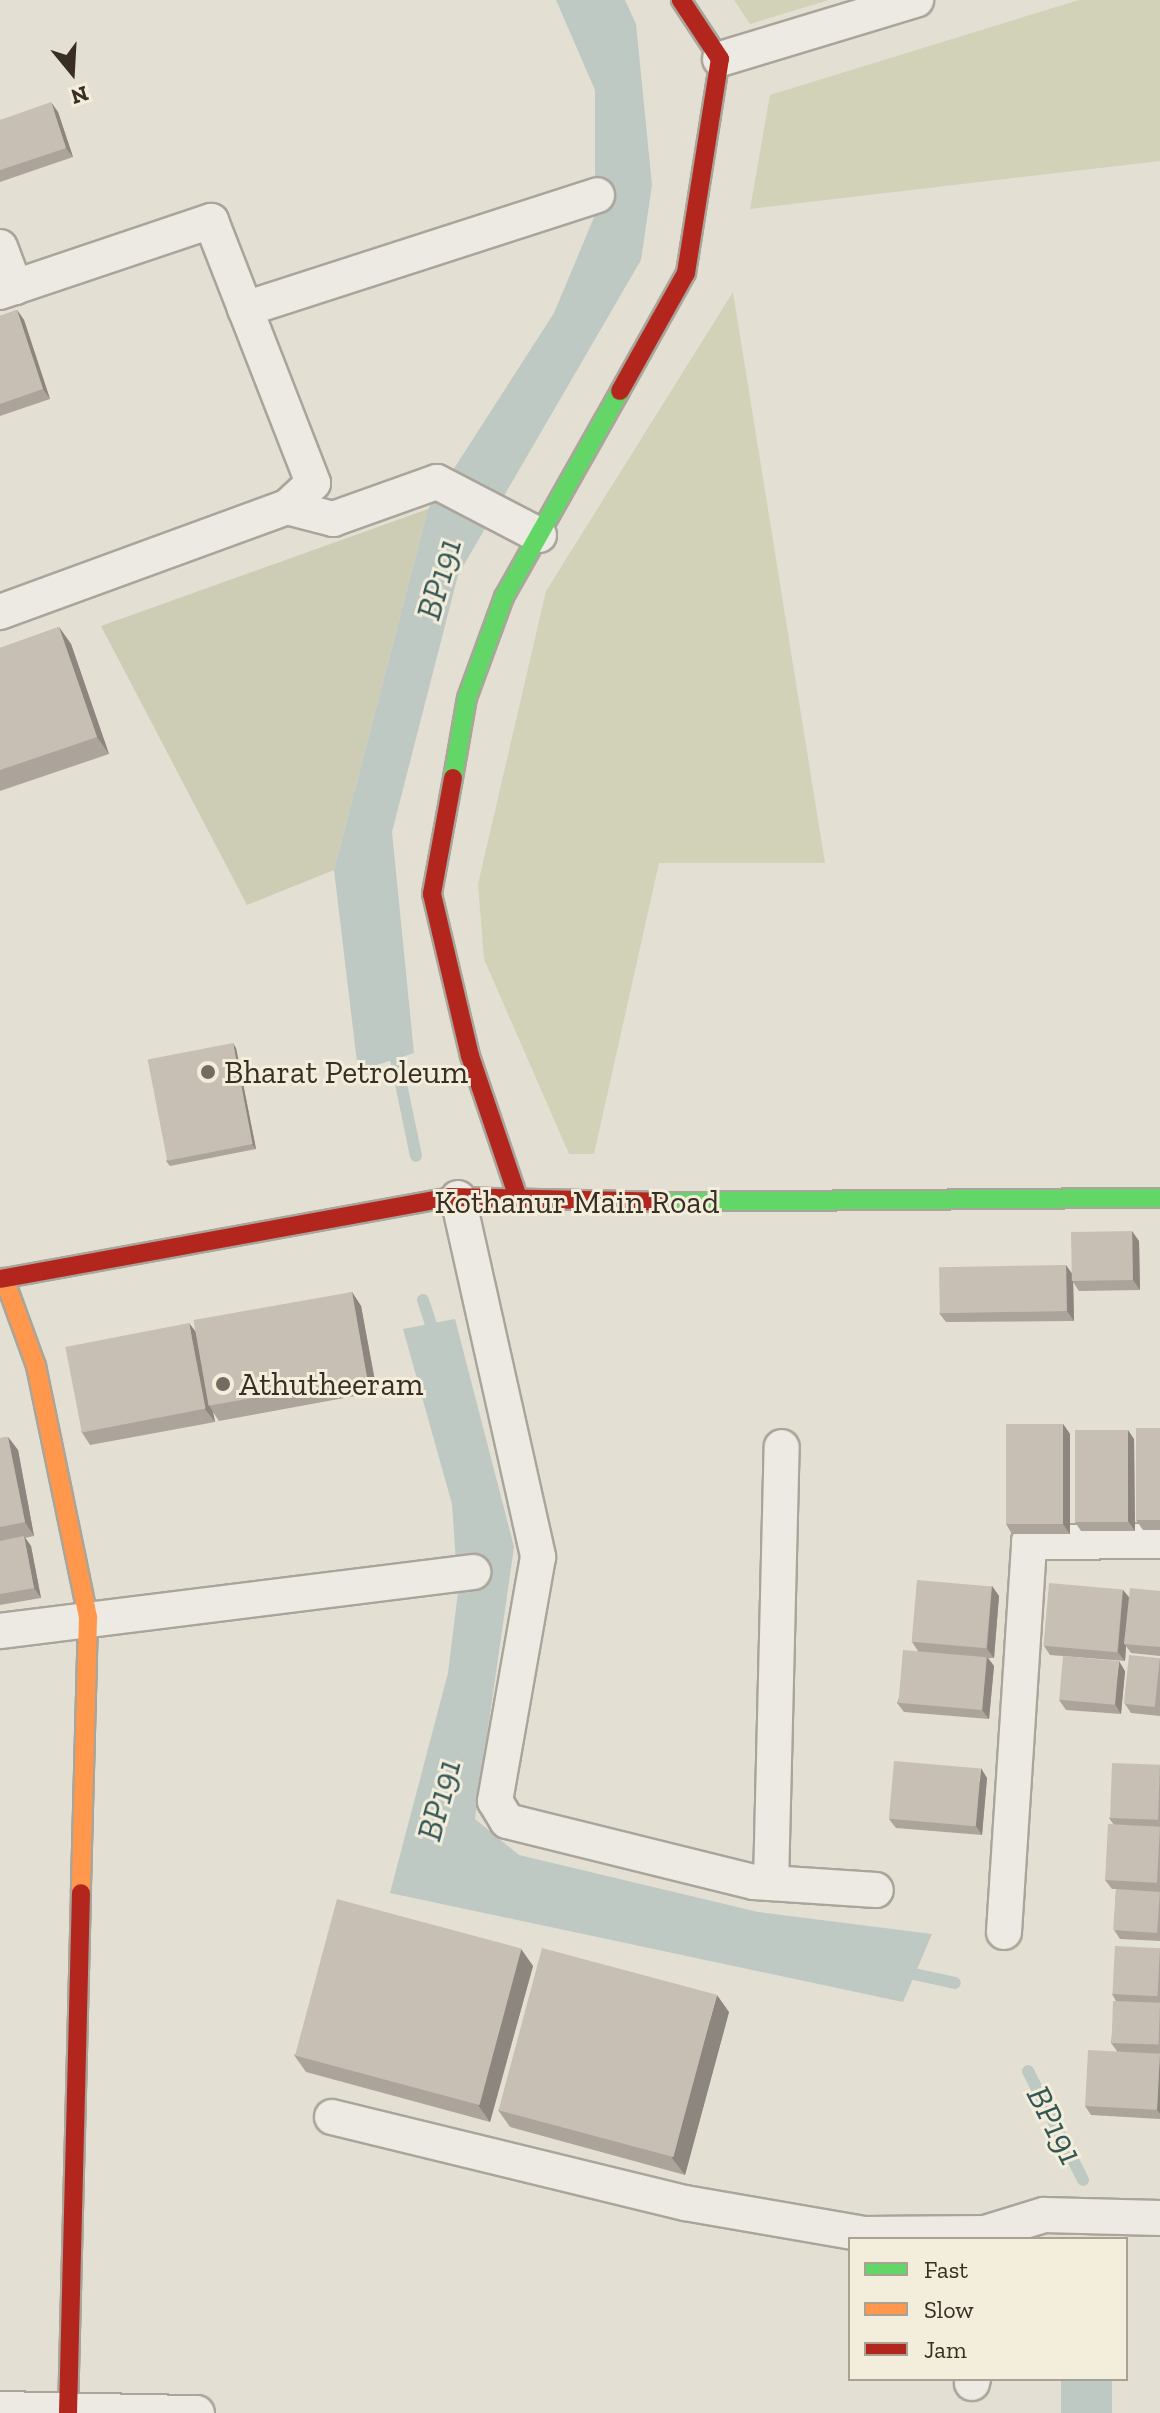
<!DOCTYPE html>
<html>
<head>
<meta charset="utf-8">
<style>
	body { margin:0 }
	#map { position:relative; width:1160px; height:2413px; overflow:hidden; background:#e4dfd3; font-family:"Zilla Slab",serif }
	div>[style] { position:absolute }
	.green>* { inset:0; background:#d2d2b8 }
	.cemetery>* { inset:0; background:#cdcdb6 }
	.water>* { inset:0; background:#bdc9c2; transform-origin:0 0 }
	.stream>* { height:12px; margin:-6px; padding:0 6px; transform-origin:6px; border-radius:6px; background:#bdc9c2 }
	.roads { filter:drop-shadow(2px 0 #aaa59b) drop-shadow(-2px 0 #aaa59b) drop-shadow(0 2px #aaa59b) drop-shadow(0 -2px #aaa59b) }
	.street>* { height:34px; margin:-17px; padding:0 17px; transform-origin:17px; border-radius:17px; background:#edeae3 }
	.fast>* { height:18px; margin:-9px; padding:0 9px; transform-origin:9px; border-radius:9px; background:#63d668 }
	.slow>* { height:18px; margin:-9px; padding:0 9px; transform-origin:9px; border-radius:9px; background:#ff974d }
	.jam>* { height:18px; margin:-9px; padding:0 9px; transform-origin:9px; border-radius:9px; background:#b3261e }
	.wall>* { inset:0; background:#aca49b }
	.shaded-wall>* { inset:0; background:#8c867e }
	.building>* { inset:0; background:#c8bfb4; transform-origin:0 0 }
	.dots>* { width:22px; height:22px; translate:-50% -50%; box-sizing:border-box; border:4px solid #f3eddb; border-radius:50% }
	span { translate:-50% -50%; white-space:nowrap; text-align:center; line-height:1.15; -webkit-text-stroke:6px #f3eddb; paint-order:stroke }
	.poi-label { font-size:32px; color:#392e23 }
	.left { translate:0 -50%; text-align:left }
	.street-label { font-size:32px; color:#392e23 }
	.water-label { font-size:34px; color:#345756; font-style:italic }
	.legend { position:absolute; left:848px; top:2237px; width:280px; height:144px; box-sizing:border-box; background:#f3eddb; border:2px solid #a9a191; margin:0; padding:10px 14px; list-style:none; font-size:24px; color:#392e23 }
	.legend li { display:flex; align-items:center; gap:16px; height:40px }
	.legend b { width:40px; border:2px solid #a9a191 }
	.north { position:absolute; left:32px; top:32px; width:80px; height:80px; -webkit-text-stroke:6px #f3eddb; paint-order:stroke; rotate:162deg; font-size:22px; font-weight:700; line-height:32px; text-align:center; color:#392e23 }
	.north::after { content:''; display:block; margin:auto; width:28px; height:36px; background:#392e23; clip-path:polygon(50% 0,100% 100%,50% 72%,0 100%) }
</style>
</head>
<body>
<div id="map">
	<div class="green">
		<i style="clip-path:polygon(734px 0,829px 0,750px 24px)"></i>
		<i style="clip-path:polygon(1079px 0,1160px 0,1160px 161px,750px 209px,770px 95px)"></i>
		<i style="clip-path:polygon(733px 292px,825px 863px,659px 863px,594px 1154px,569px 1154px,484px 959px,478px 884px,546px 591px)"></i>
	</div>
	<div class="cemetery">
		<i style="clip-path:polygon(428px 509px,334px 870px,247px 905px,101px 626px)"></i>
	</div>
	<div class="water">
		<i style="clip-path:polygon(556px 0,625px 0,636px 24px,652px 185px,641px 260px,458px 575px,392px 832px,414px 1053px,358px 1071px,334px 870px,428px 509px,554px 313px,595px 215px,595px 90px)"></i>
		<i style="clip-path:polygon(455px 1319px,514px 1547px,475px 1819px,519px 1855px,758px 1912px,932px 1934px,903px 2002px,390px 1893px,448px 1673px,458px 1592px,452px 1504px,403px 1329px)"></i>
		<i style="left:1061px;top:2379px;width:51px;height:34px"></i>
	</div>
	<div class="stream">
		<i style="left:393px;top:1045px;width:113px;rotate:78.3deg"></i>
		<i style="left:423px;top:1300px;width:39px;rotate:72deg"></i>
		<i style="left:900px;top:1971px;width:56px;rotate:12.3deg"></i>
		<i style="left:1028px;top:2071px;width:122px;rotate:63.2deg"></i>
	</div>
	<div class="roads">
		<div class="street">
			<i style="left:720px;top:59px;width:205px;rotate:-16.8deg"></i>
			<i style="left:0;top:247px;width:43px;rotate:69.4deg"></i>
			<i style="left:0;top:292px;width:223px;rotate:-18.6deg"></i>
			<i style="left:211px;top:221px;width:281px;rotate:68.7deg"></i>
			<i style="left:313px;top:483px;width:35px;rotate:137deg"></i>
			<i style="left:287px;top:507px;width:306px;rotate:159.9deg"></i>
			<i style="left:245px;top:309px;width:370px;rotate:-17.9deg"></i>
			<i style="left:287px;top:507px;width:48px;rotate:14.6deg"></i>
			<i style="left:333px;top:519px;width:110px;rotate:-19.6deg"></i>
			<i style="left:437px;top:482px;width:115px;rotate:27.5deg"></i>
			<i style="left:458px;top:1198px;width:368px;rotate:77.4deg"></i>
			<i style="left:538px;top:1557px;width:248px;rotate:100deg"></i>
			<i style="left:495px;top:1801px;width:23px;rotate:59deg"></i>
			<i style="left:507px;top:1821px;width:254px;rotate:13.9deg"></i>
			<i style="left:754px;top:1882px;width:122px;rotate:3.8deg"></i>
			<i style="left:0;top:1631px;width:477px;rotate:-7.1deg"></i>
			<i style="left:771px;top:1883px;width:436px;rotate:-88.6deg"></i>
			<i style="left:1004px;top:1932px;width:391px;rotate:-86.3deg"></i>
			<i style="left:1029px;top:1542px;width:131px;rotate:-0.4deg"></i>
			<i style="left:332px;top:2117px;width:363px;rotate:13.7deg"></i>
			<i style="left:685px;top:2203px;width:182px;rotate:9.8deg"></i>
			<i style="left:864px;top:2234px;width:121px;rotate:-0.5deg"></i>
			<i style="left:985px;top:2233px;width:62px;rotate:-17deg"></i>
			<i style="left:1044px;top:2215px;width:116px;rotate:1.5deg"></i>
			<i style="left:972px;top:2383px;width:4px;rotate:-76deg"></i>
			<i style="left:0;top:2409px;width:197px;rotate:1.2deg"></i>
		</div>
		<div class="fast">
			<i style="left:453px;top:778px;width:81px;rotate:-80.1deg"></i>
			<i style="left:467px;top:698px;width:108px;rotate:-69.9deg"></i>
			<i style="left:504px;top:597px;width:236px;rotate:-60.6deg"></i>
			<i style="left:663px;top:1202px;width:497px;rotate:-0.5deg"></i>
		</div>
		<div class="slow">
			<i style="left:4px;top:1278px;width:94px;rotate:70deg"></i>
			<i style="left:36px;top:1366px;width:257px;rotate:78.3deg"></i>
			<i style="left:88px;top:1618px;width:275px;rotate:91.5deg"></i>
		</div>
		<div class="jam">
			<i style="left:620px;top:391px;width:135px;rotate:-60.8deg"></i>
			<i style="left:686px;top:273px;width:217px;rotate:-81deg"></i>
			<i style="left:720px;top:59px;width:71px;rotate:-123.5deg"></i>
			<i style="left:453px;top:778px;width:118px;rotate:100.3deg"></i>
			<i style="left:432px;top:894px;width:166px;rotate:76.8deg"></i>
			<i style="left:470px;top:1056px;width:153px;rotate:71.3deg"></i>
			<i style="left:0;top:1279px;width:456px;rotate:-10.3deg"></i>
			<i style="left:449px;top:1197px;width:214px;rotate:1.3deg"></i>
			<i style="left:68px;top:2413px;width:520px;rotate:-88.57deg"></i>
		</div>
	</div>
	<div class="wall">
		<i style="clip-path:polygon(58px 112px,73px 157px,0 182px,0 120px)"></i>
		<i style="clip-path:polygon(17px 310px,24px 320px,50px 399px,0 416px,0 316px)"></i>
		<i style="clip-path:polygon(59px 627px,71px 644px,109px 754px,0 791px,0 648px)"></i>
		<i style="clip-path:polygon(236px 1048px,256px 1149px,170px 1166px,166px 1161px)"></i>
		<i style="clip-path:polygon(1139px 1241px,1140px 1290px,1079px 1291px,1073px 1282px,1074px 1321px,946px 1322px,939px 1313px,1072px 1273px)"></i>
		<i style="clip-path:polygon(352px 1292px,361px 1306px,377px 1392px,219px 1421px,213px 1412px,215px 1422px,90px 1445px,81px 1431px,196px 1332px)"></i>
		<i style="clip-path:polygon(1063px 1424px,1070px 1434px,1070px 1534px,1012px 1534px,1006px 1524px)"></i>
		<i style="clip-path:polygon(1160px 1428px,1160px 1530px,1143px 1530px,1136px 1520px)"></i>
		<i style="clip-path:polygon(8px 1437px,18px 1450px,34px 1536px,25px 1538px,31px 1546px,41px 1598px,0 1605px,0 1438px)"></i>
		<i style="clip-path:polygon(1134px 1439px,1135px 1531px,1081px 1531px,1075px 1522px)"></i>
		<i style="clip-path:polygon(992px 1586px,999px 1596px,994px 1658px,988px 1658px,994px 1666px,989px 1719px,904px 1712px,897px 1703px,918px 1651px,912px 1642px)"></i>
		<i style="clip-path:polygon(1123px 1590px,1129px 1597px,1160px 1591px,1160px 1656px,1131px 1653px,1126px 1646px,1125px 1661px,1050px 1655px,1044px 1646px)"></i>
		<i style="clip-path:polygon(1160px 1658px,1160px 1716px,1131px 1713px,1125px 1704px)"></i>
		<i style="clip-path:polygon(1125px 1671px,1121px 1714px,1066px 1710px,1059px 1700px)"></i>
		<i style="clip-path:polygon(1160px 1765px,1160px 1941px,1120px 1939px,1114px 1930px,1116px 1889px,1112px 1889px,1105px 1880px,1114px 1825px,1109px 1818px)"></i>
		<i style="clip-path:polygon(987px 1778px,982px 1835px,896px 1828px,889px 1819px)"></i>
		<i style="clip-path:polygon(1160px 1948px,1160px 2119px,1091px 2115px,1085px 2106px,1117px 2051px,1111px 2043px,1116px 2001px,1112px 1994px)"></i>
		<i style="clip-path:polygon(521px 1949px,533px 1966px,490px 2122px,306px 2072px,294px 2055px)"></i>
		<i style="clip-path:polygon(729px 2012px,685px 2175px,510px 2127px,498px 2110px)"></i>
	</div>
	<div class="shaded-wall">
		<i style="clip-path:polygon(51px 102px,58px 112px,73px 157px,66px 148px)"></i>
		<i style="clip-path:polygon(17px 310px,24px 320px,50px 399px,43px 389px)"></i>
		<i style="clip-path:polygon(59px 627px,71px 644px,109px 754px,97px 737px)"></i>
		<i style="clip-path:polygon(233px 1043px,236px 1048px,256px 1149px,252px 1144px)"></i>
		<i style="clip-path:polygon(1132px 1231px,1139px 1241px,1140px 1290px,1133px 1280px)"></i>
		<i style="clip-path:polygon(1066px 1265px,1073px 1275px,1074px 1321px,1067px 1311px)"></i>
		<i style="clip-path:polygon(352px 1292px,361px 1306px,377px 1392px,367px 1378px)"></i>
		<i style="clip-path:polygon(189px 1323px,199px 1336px,210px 1407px,213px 1412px,215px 1422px,205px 1409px)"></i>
		<i style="clip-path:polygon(1063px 1424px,1070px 1434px,1070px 1534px,1063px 1524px)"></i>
		<i style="clip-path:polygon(1128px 1430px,1134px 1439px,1135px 1531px,1128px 1521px)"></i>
		<i style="clip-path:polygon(8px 1437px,18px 1450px,34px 1536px,25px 1522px)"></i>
		<i style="clip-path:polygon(24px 1536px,31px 1546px,41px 1598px,34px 1588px)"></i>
		<i style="clip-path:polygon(992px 1586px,999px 1596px,994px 1658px,987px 1649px)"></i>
		<i style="clip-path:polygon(1123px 1590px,1130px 1599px,1124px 1644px,1126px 1646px,1125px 1661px,1118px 1652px)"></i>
		<i style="clip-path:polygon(987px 1657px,994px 1666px,989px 1719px,982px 1710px)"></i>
		<i style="clip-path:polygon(1119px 1661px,1125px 1671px,1121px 1714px,1115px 1704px)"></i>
		<i style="clip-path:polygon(981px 1768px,987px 1778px,982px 1835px,976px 1826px)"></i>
		<i style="clip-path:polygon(521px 1949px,533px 1966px,490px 2122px,478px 2105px)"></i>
		<i style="clip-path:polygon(717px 1995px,729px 2012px,685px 2175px,672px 2158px)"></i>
		<i style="clip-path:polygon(1160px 2054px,1160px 2114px,1157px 2110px)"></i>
	</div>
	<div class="building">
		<i style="clip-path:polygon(51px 102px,66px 148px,0 170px,0 120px)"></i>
		<i style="clip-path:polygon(17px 310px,43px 389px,0 404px,0 316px)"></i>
		<i style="clip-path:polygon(59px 627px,97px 737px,0 770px,0 648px)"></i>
		<i style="left:233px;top:1043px;width:103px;height:87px;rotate:79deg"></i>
		<i style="left:1132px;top:1231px;width:49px;height:61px;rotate:89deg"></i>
		<i style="left:1066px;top:1265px;width:46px;height:127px;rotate:89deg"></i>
		<i style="left:352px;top:1292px;width:87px;height:161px;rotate:80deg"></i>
		<i style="left:189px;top:1323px;width:87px;height:126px;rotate:79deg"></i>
		<i style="left:1063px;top:1424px;width:100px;height:57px;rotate:90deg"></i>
		<i style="left:1136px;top:1428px;width:24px;height:92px"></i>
		<i style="left:1075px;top:1430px;width:53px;height:92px"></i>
		<i style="clip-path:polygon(8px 1437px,25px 1522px,0 1527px,0 1438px)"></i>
		<i style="clip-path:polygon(24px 1536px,34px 1588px,0 1594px,0 1541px)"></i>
		<i style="left:917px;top:1580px;width:75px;height:62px;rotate:5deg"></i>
		<i style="left:1049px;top:1583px;width:74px;height:63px;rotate:5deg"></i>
		<i style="clip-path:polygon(1130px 1588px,1160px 1591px,1160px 1647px,1124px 1644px)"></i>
		<i style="left:903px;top:1650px;width:84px;height:53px;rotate:5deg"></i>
		<i style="left:1129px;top:1655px;width:31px;height:49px;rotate:6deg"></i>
		<i style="left:1063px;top:1656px;width:56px;height:44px;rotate:5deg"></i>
		<i style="left:894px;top:1761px;width:87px;height:58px;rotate:5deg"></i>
		<i style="left:1112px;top:1763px;width:48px;height:55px;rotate:2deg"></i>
		<i style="left:1108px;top:1824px;width:52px;height:56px;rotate:3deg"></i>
		<i style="left:1116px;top:1889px;width:44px;height:41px;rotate:4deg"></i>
		<i style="left:337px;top:1899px;width:191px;height:162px;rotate:15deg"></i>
		<i style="left:1115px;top:1946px;width:45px;height:48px;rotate:3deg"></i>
		<i style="left:542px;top:1948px;width:181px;height:168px;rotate:15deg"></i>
		<i style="left:1113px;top:2001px;width:47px;height:42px;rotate:2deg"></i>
		<i style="left:1088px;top:2050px;width:72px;height:56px;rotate:3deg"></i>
	</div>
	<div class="dots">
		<i style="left:208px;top:1072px;background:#756c61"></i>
		<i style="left:223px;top:1384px;background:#756c61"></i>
	</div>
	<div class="poi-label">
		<span class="left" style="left:224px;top:1072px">Bharat Petroleum</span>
		<span class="left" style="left:239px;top:1384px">Athutheeram</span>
	</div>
	<div class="street-label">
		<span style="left:577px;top:1202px">Kothanur Main Road</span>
	</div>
	<div class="water-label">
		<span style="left:439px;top:579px;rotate:-74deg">BP191</span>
		<span style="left:439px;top:1800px;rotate:-75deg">BP191</span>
		<span style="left:1055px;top:2125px;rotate:63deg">BP191</span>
	</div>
	<ul class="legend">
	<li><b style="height:10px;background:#63d668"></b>Fast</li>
	<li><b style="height:10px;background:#ff974d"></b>Slow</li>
	<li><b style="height:10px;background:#b3261e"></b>Jam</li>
	</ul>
	<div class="north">N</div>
</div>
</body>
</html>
